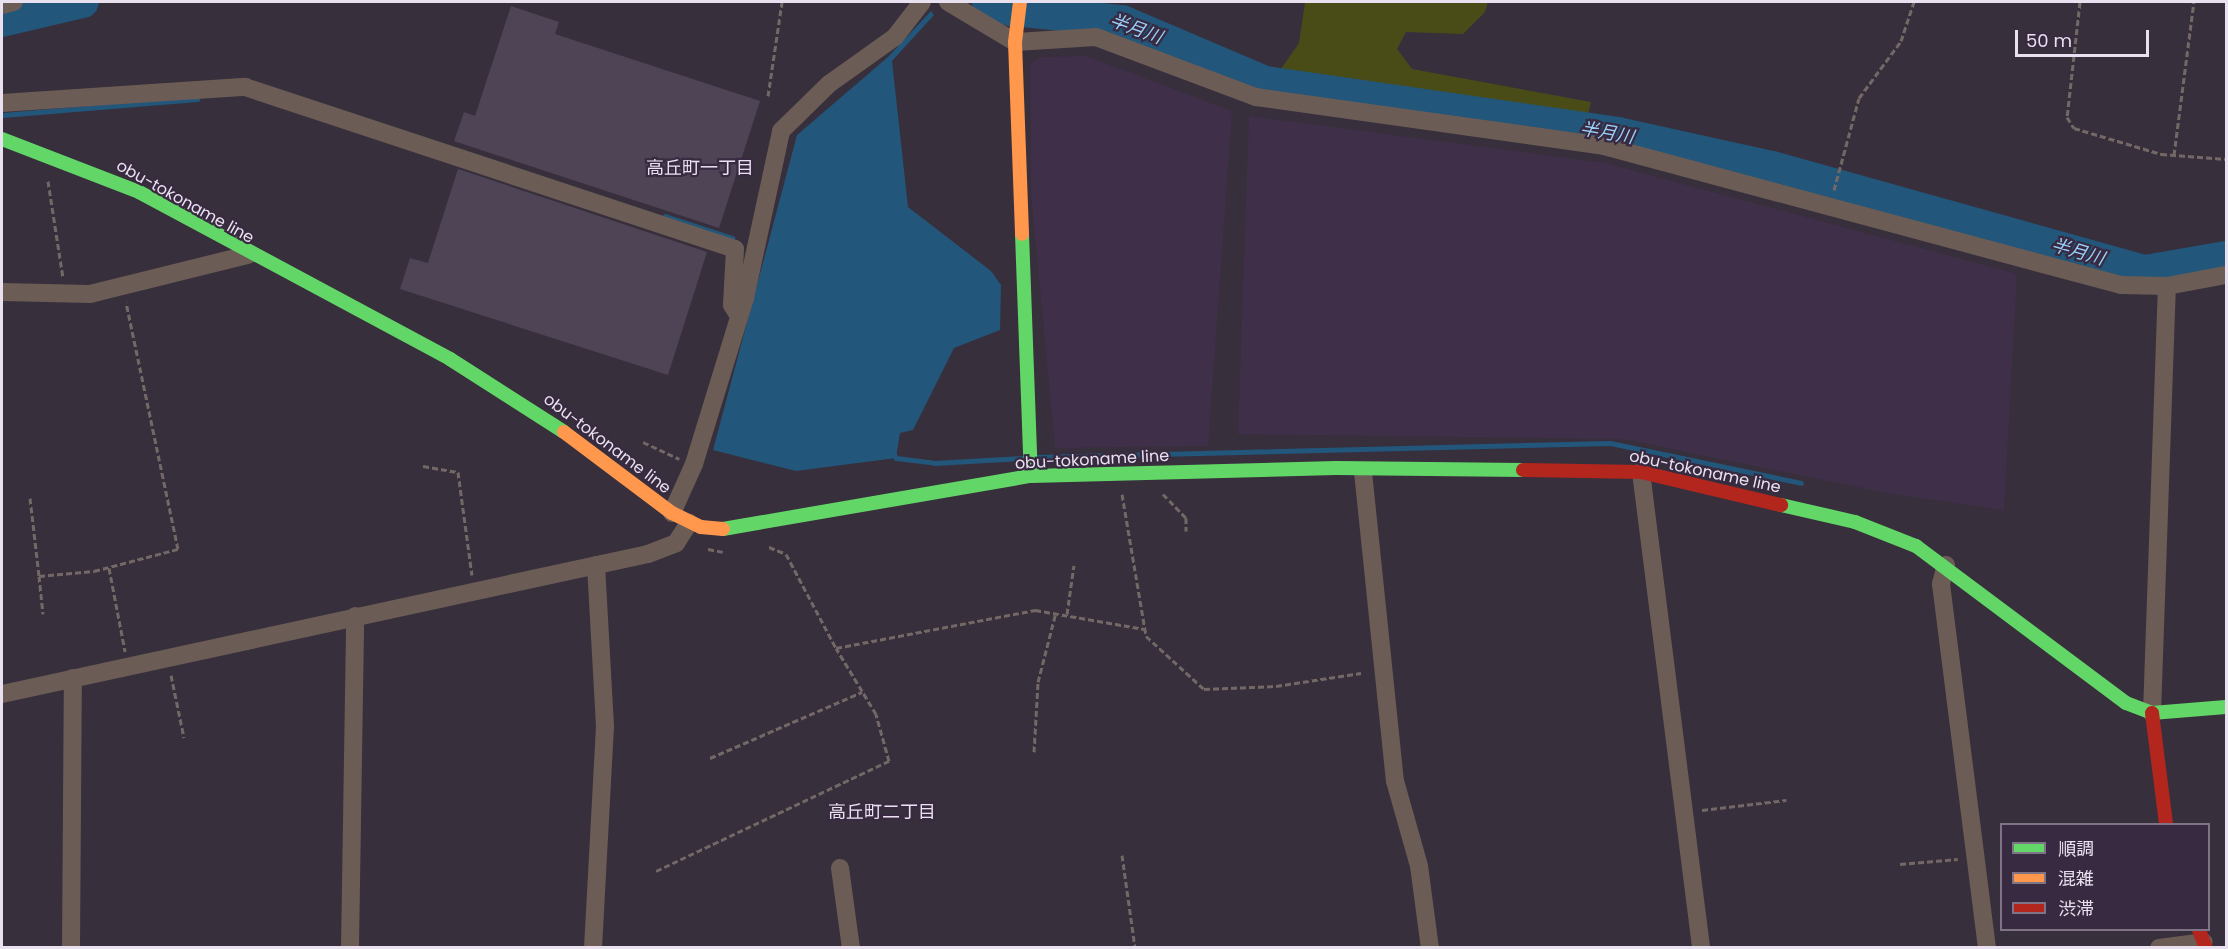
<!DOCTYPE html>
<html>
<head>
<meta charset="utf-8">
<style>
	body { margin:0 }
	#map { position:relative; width:2228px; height:949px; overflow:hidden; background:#372f3b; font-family:Poppins,"Noto Sans JP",sans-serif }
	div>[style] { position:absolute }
	.built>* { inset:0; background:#3f2f48 }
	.green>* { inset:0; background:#4a4c18 }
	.water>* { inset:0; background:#22567b }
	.stream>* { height:5px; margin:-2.5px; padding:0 2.5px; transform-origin:2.5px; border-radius:2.5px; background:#22567b }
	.river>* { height:32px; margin:-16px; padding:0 16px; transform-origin:16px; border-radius:16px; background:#22567b }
	.building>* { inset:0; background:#4f4456 }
	.path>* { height:3px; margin-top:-1.5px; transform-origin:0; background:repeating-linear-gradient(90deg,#736866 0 6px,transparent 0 9px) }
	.street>* { height:18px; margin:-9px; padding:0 9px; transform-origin:9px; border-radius:9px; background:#6b5c56 }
	.fast>* { height:14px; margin:-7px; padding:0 7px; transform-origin:7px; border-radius:7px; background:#63d668 }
	.slow>* { height:14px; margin:-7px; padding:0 7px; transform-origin:7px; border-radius:7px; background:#ff974d }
	.jam>* { height:14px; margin:-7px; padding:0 7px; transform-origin:7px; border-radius:7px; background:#b3261e }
	span { translate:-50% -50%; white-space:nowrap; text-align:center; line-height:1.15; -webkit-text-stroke:4.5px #382a40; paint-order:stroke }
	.street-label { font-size:16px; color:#e9e1ef }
	.water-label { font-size:18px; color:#98d0fb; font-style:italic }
	.neighbourhood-label { font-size:18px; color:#e9e1ef }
	.frame { position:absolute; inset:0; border:3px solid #e9e1ef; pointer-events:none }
	.legend { position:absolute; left:2000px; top:823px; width:210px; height:108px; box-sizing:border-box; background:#382a40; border:2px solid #7f7386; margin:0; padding:8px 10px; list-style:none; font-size:18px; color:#e9e1ef }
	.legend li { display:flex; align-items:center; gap:12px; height:30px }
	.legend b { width:30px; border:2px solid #7f7386 }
	.scale { position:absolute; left:2015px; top:30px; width:134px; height:27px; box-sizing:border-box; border:3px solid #e9e1ef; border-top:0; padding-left:8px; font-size:18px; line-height:21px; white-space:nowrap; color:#e9e1ef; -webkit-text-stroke:4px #382a40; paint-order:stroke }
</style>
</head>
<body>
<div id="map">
	<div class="built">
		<i style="clip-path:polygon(1086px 56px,1232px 111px,1208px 446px,1055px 448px,1031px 194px,1030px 65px,1040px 57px)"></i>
		<i style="clip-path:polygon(1249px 116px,1605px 163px,2017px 274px,2004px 510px,1886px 493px,1624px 439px,1238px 434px)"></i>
	</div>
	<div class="green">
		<i style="clip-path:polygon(1305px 2px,1488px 2px,1485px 12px,1463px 34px,1406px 32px,1397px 49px,1412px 69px,1591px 102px,1587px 119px,1274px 79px,1299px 43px)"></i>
	</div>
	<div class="water">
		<i style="clip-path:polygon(931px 11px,934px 15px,892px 61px,908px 207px,991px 271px,1001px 285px,1000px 330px,954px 348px,913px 430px,900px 433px,896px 458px,796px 471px,713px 450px,797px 135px,888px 57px)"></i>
	</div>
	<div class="stream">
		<i style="left:2px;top:115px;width:196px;rotate:-4.7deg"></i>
		<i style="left:665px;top:216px;width:71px;rotate:18.2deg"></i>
		<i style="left:893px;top:453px;width:6px;rotate:59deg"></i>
		<i style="left:896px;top:458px;width:38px;rotate:7deg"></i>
		<i style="left:934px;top:463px;width:90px;rotate:-3.2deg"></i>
		<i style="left:1036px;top:457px;width:574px;rotate:-1.4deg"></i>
		<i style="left:1610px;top:443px;width:195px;rotate:11.8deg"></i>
	</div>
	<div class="river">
		<i style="left:988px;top:2px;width:24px;rotate:19deg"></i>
		<i style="left:1011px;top:10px;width:112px;rotate:5.7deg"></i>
		<i style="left:1122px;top:21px;width:155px;rotate:23.1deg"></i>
		<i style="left:1265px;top:82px;width:356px;rotate:8.2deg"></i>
		<i style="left:1617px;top:133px;width:159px;rotate:12.4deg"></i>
		<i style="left:1772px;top:167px;width:387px;rotate:15.6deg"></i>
		<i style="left:2145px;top:271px;width:82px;rotate:-9.8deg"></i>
		<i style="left:2px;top:21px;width:83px;rotate:-13.2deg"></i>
	</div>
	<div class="building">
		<i style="clip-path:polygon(511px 6px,559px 22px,555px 34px,760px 101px,719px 228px,454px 141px,464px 112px,475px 116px)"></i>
		<i style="clip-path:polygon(458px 169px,707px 252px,668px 375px,400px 289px,410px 258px,428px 263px)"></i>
	</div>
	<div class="path">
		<i style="left:2080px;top:2px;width:116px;rotate:96.4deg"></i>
		<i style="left:2067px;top:117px;width:13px;rotate:58deg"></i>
		<i style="left:2074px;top:128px;width:91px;rotate:16.6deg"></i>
		<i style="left:2161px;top:154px;width:65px;rotate:4.4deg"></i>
		<i style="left:768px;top:96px;width:95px;rotate:-81.5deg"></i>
		<i style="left:2174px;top:155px;width:154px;rotate:-82.6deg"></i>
		<i style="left:48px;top:181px;width:98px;rotate:81.2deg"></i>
		<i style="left:1834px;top:190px;width:95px;rotate:-74.8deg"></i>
		<i style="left:1859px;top:98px;width:71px;rotate:-53.6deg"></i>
		<i style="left:1901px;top:41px;width:41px;rotate:-71.6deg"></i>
		<i style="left:643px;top:442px;width:40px;rotate:25deg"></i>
		<i style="left:423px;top:466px;width:36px;rotate:10deg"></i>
		<i style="left:458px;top:472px;width:104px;rotate:82.3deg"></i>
		<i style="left:1122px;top:494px;width:144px;rotate:80.4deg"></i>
		<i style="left:1146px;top:636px;width:79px;rotate:42.4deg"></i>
		<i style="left:1204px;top:689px;width:72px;rotate:-2.4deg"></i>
		<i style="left:1276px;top:686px;width:86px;rotate:-8.7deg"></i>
		<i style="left:1163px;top:494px;width:33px;rotate:46deg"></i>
		<i style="left:1186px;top:518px;width:13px;rotate:90deg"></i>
		<i style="left:30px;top:498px;width:79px;rotate:83.4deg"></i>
		<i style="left:39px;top:576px;width:55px;rotate:-5.2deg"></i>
		<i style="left:94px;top:571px;width:87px;rotate:-14.7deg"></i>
		<i style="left:178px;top:549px;width:252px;rotate:-101.9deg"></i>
		<i style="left:769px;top:547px;width:18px;rotate:22deg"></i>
		<i style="left:786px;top:554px;width:106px;rotate:62deg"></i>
		<i style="left:836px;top:648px;width:203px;rotate:-10.8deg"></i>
		<i style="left:1035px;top:610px;width:111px;rotate:9.9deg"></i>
		<i style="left:708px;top:549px;width:15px;rotate:11deg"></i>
		<i style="left:109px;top:568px;width:85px;rotate:79.1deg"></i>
		<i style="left:39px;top:576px;width:38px;rotate:84deg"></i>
		<i style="left:1067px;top:614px;width:49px;rotate:-81.9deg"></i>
		<i style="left:171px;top:675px;width:64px;rotate:78.3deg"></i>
		<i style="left:1034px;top:752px;width:70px;rotate:-86.7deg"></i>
		<i style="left:1038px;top:682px;width:72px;rotate:-75.6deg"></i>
		<i style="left:710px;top:758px;width:166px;rotate:-23.5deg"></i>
		<i style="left:1702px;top:810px;width:85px;rotate:-6.8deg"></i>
		<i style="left:1122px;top:855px;width:94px;rotate:82deg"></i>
		<i style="left:1900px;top:864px;width:58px;rotate:-4.9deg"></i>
		<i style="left:656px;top:871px;width:258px;rotate:-25.3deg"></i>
		<i style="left:889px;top:761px;width:49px;rotate:-105.5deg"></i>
		<i style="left:876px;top:714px;width:77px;rotate:-121.2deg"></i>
	</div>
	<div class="street">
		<i style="left:948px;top:2px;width:78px;rotate:30.8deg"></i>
		<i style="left:1015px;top:42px;width:81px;rotate:-3.5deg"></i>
		<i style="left:1096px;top:37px;width:171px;rotate:20.6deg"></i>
		<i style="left:1256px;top:97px;width:351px;rotate:8deg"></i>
		<i style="left:1604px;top:146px;width:535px;rotate:15.05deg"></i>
		<i style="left:2121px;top:285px;width:46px;rotate:1.2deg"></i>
		<i style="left:2167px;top:286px;width:60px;rotate:-10.6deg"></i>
		<i style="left:2px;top:5px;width:12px;rotate:-14deg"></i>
		<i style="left:2px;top:103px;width:244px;rotate:-3.8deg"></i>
		<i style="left:245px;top:87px;width:516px;rotate:18.29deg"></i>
		<i style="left:735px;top:249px;width:56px;rotate:93.1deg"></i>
		<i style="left:732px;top:305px;width:13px;rotate:58deg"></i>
		<i style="left:2px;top:292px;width:88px;rotate:1.3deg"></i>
		<i style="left:90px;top:294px;width:163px;rotate:-13.9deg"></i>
		<i style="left:1363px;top:472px;width:311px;rotate:84.1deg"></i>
		<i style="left:1395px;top:781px;width:88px;rotate:74.2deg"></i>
		<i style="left:1419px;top:866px;width:83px;rotate:82.4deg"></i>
		<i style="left:1641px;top:472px;width:480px;rotate:82.8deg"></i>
		<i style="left:672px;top:513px;width:54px;rotate:-65.8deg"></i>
		<i style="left:694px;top:464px;width:174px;rotate:-72.9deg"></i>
		<i style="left:745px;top:298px;width:171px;rotate:-77.8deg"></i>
		<i style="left:781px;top:131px;width:67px;rotate:-44.4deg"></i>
		<i style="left:829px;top:84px;width:81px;rotate:-35.5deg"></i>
		<i style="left:895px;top:37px;width:44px;rotate:-52.4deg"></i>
		<i style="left:1946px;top:565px;width:20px;rotate:105deg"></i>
		<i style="left:1941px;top:584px;width:367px;rotate:82.8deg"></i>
		<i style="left:2px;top:694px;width:661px;rotate:-12.23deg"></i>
		<i style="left:648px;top:554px;width:30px;rotate:-21deg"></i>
		<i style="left:676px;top:543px;width:24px;rotate:-57deg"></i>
		<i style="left:2152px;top:713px;width:427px;rotate:-88deg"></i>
		<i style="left:840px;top:868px;width:81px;rotate:82.2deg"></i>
		<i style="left:71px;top:948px;width:270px;rotate:-89.6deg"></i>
		<i style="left:350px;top:948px;width:332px;rotate:-89.1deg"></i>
		<i style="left:593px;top:948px;width:222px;rotate:-86.9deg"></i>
		<i style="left:605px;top:726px;width:161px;rotate:-93.2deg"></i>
		<i style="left:2159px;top:948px;width:45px;rotate:-7.6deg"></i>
	</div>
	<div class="fast">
		<i style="left:2px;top:139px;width:147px;rotate:21.1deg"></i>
		<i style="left:139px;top:192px;width:353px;rotate:28.2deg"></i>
		<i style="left:450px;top:359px;width:135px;rotate:32.6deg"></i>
		<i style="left:1022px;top:234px;width:242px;rotate:87.9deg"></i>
		<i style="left:1781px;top:505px;width:76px;rotate:12.9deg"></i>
		<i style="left:1855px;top:522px;width:66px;rotate:21.5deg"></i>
		<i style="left:1916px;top:546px;width:262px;rotate:36.8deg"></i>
		<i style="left:2126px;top:703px;width:28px;rotate:21deg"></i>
		<i style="left:2152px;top:713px;width:74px;rotate:-4.6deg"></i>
		<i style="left:723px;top:529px;width:313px;rotate:-9.8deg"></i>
		<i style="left:1031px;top:476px;width:305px;rotate:-1.5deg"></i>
		<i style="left:1336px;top:468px;width:187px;rotate:0.6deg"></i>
	</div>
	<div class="slow">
		<i style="left:1020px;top:2px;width:40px;rotate:97.1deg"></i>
		<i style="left:1015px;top:42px;width:192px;rotate:87.9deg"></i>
		<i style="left:564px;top:432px;width:135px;rotate:36.9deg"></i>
		<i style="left:672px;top:513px;width:32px;rotate:26deg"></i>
		<i style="left:701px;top:527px;width:22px;rotate:5deg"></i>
	</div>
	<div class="jam">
		<i style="left:1523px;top:470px;width:118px;rotate:1deg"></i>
		<i style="left:1641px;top:472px;width:144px;rotate:13.3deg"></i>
		<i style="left:2152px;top:713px;width:112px;rotate:82.8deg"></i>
		<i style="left:2199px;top:930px;width:19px;rotate:69deg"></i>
	</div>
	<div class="street-label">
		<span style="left:185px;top:202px;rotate:29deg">obu-tokoname line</span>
		<span style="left:607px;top:444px;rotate:37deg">obu-tokoname line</span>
		<span style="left:1092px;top:460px;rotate:-3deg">obu-tokoname line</span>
		<span style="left:1705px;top:472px;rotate:12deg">obu-tokoname line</span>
	</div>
	<div class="water-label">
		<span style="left:1136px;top:29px;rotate:20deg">半月川</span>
		<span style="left:1607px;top:133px;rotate:10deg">半月川</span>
		<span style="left:2078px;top:252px;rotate:16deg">半月川</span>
	</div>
	<div class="neighbourhood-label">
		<span style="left:700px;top:168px">高丘町一丁目</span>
		<span style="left:882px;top:812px">高丘町二丁目</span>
	</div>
	<div class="frame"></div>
	<ul class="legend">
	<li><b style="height:8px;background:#63d668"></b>順調</li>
	<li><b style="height:8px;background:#ff974d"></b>混雑</li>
	<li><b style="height:8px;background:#b3261e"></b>渋滞</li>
	</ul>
	<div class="scale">50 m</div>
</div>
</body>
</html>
